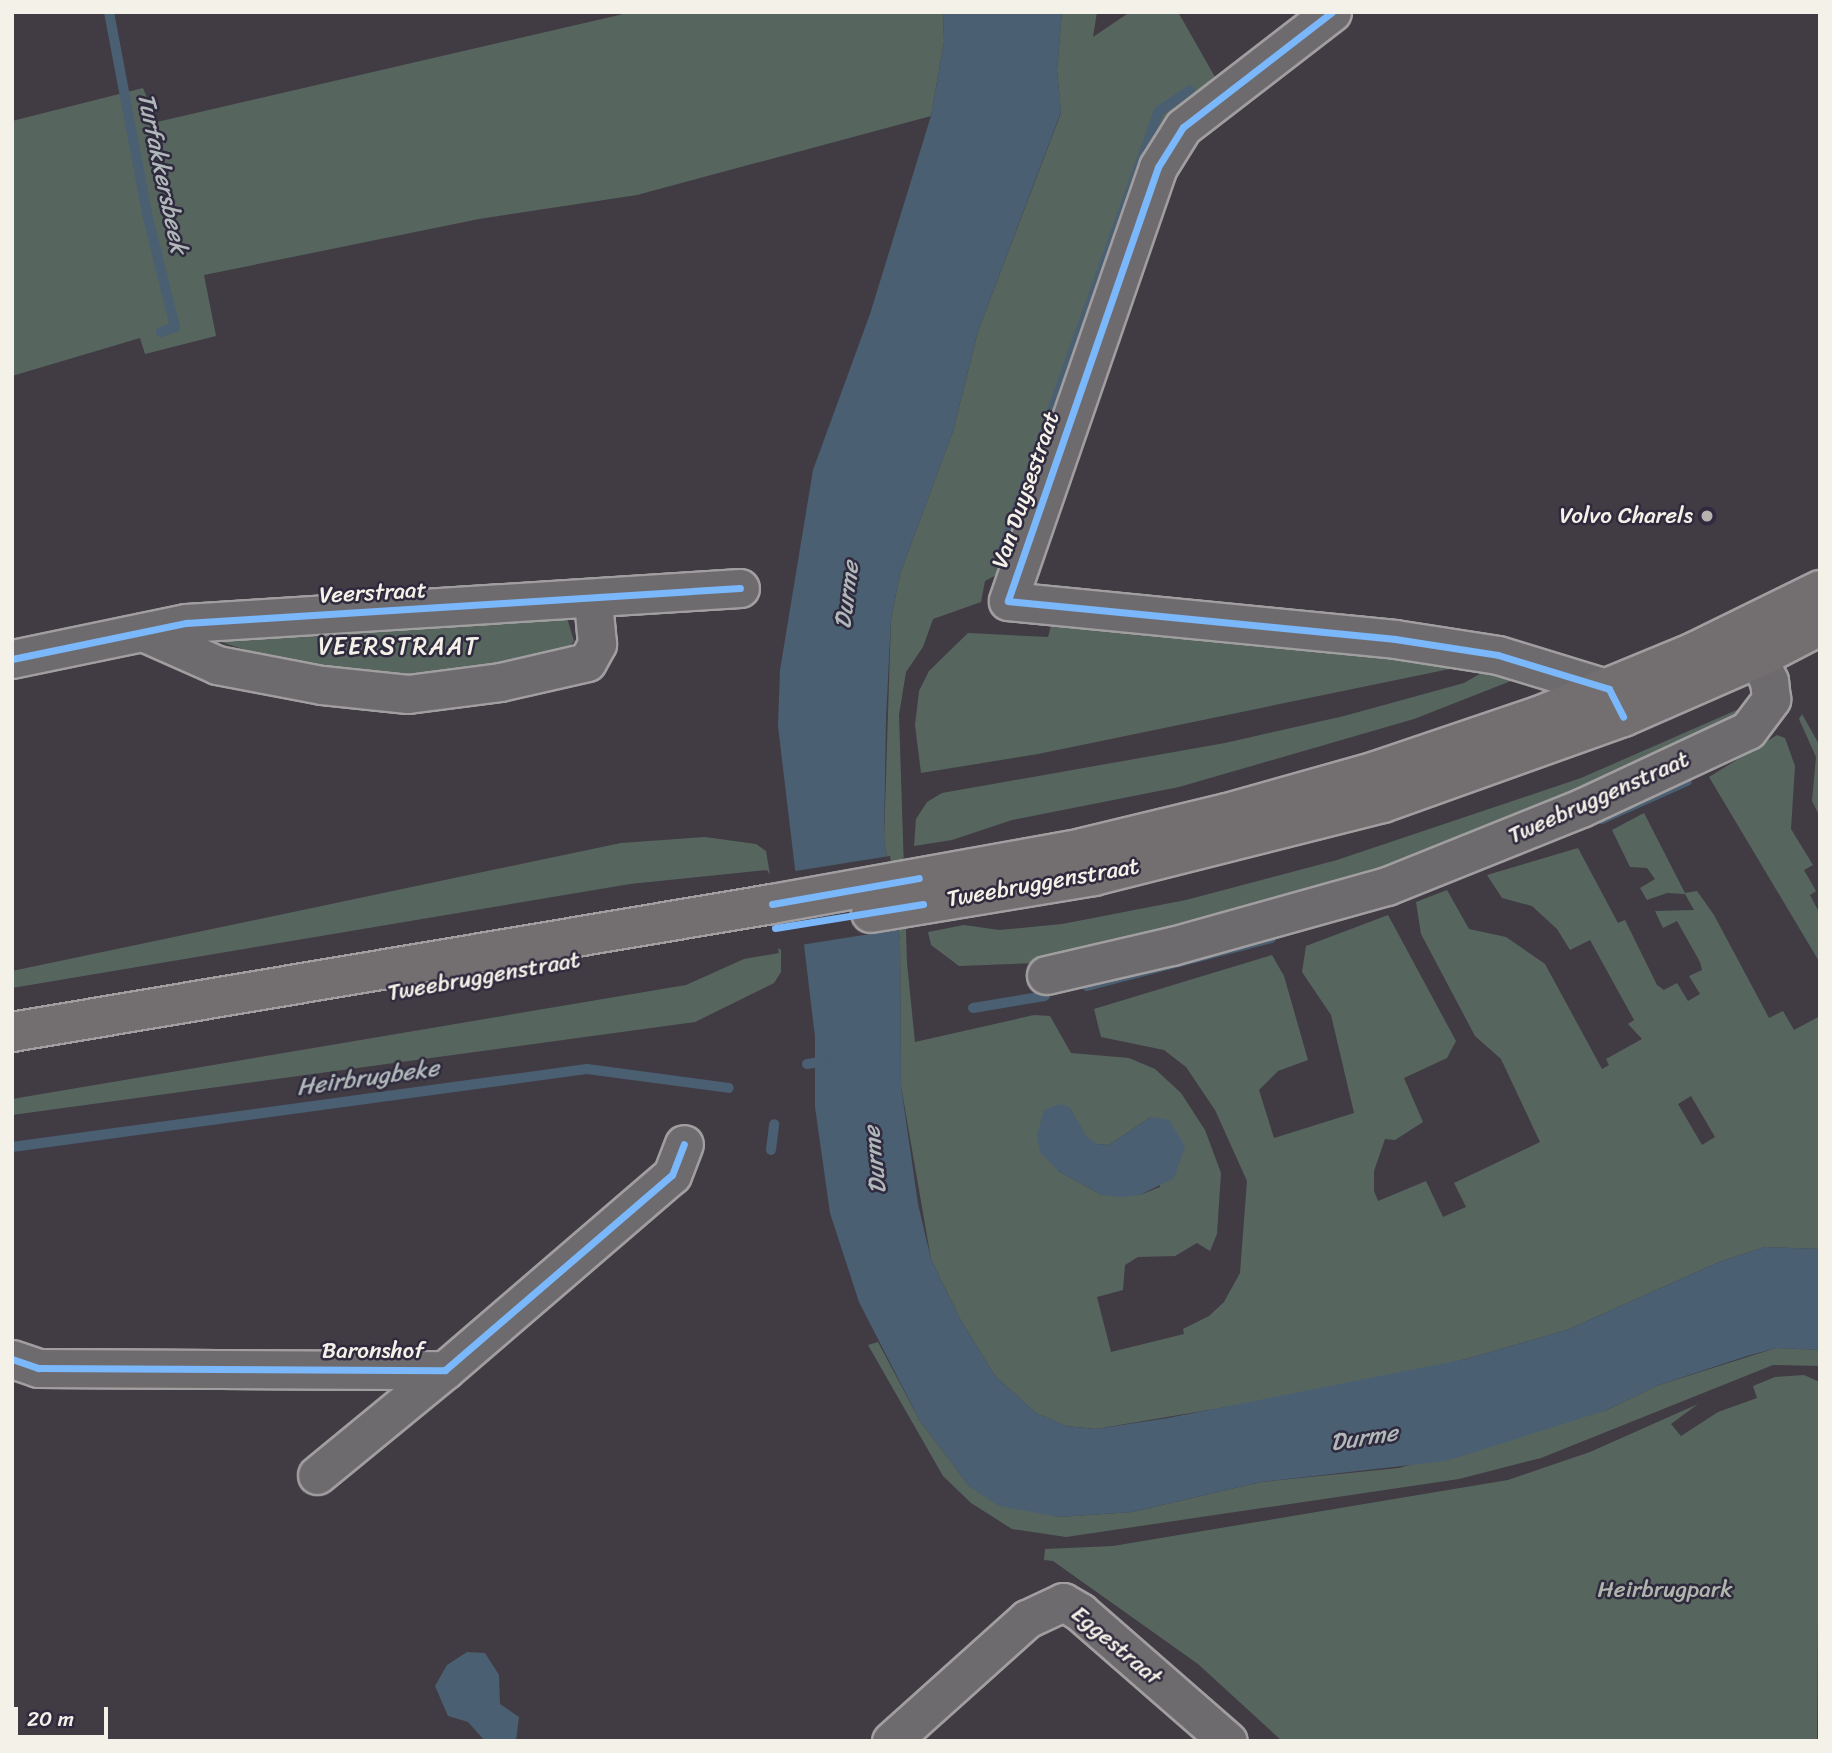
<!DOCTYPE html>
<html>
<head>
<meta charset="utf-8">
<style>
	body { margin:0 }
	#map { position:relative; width:1832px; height:1753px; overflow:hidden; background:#413c44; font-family:Sriracha,sans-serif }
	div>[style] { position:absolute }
	.green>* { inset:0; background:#57655f }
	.water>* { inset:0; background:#4a5f72 }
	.pier>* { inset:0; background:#413c44; transform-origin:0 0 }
	.stream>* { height:10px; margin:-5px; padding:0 5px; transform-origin:5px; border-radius:5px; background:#4a5f72 }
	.roads { filter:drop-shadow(2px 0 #a19ea0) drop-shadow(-2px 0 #a19ea0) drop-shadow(0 2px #a19ea0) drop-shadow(0 -2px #a19ea0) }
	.street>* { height:37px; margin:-18.5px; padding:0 18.5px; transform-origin:18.5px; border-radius:18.5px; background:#6e6b6e }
	.primary>* { height:38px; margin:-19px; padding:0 19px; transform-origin:19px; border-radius:19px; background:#736f71 }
	.cycleway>* { height:7px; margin:-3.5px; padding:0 3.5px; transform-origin:3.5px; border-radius:3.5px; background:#7ab7fb }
	.dots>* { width:19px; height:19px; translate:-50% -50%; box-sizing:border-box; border:4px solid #2f2a3d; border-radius:50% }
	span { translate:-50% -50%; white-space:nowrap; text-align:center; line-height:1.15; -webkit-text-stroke:5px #2f2a3d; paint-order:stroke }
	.street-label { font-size:23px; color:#f4f1e8 }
	.poi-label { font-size:23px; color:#f4f1e8 }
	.right { translate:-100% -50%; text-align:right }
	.park-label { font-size:23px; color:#afb5ac }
	.water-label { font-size:24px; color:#b0b8ba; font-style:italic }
	.neighbourhood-label { font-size:24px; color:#f4f1e8; letter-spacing:2px }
	.frame { position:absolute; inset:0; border:14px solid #f4f1e8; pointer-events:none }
	.scale { position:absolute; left:14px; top:1707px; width:94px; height:32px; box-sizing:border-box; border:4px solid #f4f1e8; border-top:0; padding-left:9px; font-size:21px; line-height:24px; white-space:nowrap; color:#f4f1e8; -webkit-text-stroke:5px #2f2a3d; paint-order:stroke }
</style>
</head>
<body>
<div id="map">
	<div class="green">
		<i style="clip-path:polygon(632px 12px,943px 12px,944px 42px,931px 116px,637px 195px,479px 219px,204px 275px,216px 336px,145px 354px,140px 338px,12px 376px,12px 121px,143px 88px,157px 122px)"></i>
		<i style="clip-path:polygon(evenodd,1062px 12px,1097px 12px,1093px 37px,1130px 12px,1178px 12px,1219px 84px,1162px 128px,1004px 571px,985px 581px,981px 602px,933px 619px,923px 647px,906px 672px,899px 715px,907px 963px,915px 1042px,1034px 1015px,1050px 1016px,1071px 1053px,1129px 1058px,1155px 1069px,1181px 1093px,1205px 1130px,1221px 1173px,1217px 1234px,1210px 1251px,1197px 1243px,1175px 1256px,1138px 1257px,1125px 1265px,1123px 1290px,1097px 1297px,1111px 1352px,1184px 1334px,1183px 1329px,1209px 1316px,1224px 1302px,1240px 1273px,1247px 1181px,1215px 1110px,1186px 1067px,1164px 1050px,1101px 1037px,1094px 1009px,1272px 955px,1284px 976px,1308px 1060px,1278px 1071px,1259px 1090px,1274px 1138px,1354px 1113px,1331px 1015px,1302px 972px,1306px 946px,1388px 915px,1456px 1041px,1447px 1058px,1404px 1078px,1423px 1122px,1395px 1140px,1385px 1139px,1374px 1171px,1374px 1191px,1378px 1201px,1426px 1181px,1443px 1217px,1466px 1207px,1454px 1183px,1540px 1142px,1501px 1059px,1475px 1036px,1421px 934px,1416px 902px,1447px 890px,1469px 929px,1506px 937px,1545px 964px,1602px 1069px,1609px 1065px,1606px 1059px,1642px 1039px,1628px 1024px,1634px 1020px,1590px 940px,1570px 950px,1557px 929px,1532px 906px,1502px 898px,1487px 875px,1578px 848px,1618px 923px,1625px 920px,1657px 985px,1664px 990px,1677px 983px,1688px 1001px,1700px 994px,1689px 976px,1702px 970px,1700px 962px,1677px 921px,1663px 928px,1655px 911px,1694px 910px,1685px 894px,1667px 893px,1647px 900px,1640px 888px,1655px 879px,1647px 868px,1630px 867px,1612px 830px,1644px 813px,1685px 893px,1697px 891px,1714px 915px,1769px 1018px,1783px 1011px,1794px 1030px,1820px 1016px,1820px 1249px,1765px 1247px,1719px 1262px,1567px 1330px,1466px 1359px,1338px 1388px,1096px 1429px,1066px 1426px,1036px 1413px,995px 1376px,960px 1319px,931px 1259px,901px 1086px,900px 940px,884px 839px,891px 619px,900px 574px,953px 431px,978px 331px,1061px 113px,1057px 71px,1062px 12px,1691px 1096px,1715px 1137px,1702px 1145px,1678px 1104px,1691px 1096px,1062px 12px,1069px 1107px,1087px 1138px,1096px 1144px,1109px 1145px,1151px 1117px,1160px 1187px,1140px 1195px,1102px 1195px,1058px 1171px,1069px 1107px)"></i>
		<i style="clip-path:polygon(1054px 615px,1469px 665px,1038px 754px,921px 773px,915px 725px,919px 691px,929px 671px,968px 633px,1048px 637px)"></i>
		<i style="clip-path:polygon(567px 618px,574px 641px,564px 654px,390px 679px,287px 663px,202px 636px)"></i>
		<i style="clip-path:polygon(1497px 664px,1516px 679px,1414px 719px,1179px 787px,1012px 820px,952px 840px,914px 846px,916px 819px,927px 802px,942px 793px,1225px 743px,1344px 716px,1464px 683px)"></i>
		<i style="clip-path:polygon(1755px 702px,1757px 706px,1457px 848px,1060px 962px,959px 966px,931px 945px,928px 932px,964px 925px,999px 930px,1062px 924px,1186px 900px,1337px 860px,1581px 778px)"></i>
		<i style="clip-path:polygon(1802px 714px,1820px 746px,1820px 817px,1812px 801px,1816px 757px,1799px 719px)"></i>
		<i style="clip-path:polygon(1777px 735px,1785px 738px,1795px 766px,1791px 829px,1813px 865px,1804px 870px,1816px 891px,1810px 895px,1820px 914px,1820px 963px,1709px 777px)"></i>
		<i style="clip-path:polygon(705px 837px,756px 844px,766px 851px,770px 875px,767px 870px,630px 884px,12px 988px,12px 971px,621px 843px)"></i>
		<i style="clip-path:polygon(778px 948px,781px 950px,781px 972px,774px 983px,695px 1022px,12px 1115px,12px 1099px,686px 985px,744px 959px,779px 953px)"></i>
		<i style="clip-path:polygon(878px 1342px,920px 1421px,970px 1487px,1058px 1517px,1132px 1512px,1261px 1482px,1399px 1468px,1607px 1410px,1656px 1386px,1776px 1348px,1820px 1350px,1820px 1366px,1773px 1365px,1541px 1458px,1459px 1479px,1066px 1537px,1012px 1529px,971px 1503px,943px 1476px,868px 1345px)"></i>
		<i style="clip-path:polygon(1804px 1375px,1820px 1382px,1817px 1741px,1282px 1741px,1198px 1664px,1053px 1561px,1044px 1560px,1045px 1549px,1113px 1546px,1508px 1480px,1590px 1452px,1698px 1404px,1671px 1424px,1681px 1436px,1718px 1412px,1757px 1398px,1753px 1386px,1775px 1377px)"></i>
	</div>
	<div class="water">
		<i style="clip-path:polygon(943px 12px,1062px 12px,1057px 71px,1061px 112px,978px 331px,953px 431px,900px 574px,891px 619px,886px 719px,884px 839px,900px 940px,901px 1086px,918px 1204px,931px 1259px,960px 1319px,995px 1376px,1036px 1413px,1066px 1426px,1096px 1429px,1168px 1418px,1466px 1359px,1567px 1330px,1719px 1262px,1765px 1247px,1820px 1249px,1820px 1350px,1776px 1348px,1747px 1356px,1656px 1386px,1607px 1410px,1446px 1461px,1261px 1482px,1132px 1512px,1059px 1517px,999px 1506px,970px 1487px,920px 1421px,859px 1302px,830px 1213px,815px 1107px,815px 1037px,778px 726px,780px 670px,813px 470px,870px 314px,931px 116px,944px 42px)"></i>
		<i style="clip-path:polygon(1060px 1104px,1069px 1107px,1087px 1137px,1097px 1144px,1109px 1145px,1151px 1117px,1169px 1120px,1185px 1146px,1174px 1178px,1140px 1195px,1121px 1197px,1102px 1195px,1058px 1171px,1040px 1152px,1037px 1135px,1044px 1110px)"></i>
		<i style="clip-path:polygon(467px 1652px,485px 1653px,499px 1675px,500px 1704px,519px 1717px,516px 1741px,485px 1741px,468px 1722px,448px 1716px,435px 1686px,447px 1665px)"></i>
	</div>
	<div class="pier">
		<i style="left:890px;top:856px;width:74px;height:99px;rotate:81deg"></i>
	</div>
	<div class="stream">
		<i style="left:109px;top:12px;width:210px;rotate:79.3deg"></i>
		<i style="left:148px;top:218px;width:112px;rotate:76.1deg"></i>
		<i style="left:175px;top:327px;width:15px;rotate:160deg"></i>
		<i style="left:1000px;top:557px;width:473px;rotate:-70.4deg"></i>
		<i style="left:1159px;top:111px;width:37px;rotate:-34deg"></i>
		<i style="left:1602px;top:819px;width:93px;rotate:-24.1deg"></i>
		<i style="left:1087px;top:986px;width:190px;rotate:-14.6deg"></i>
		<i style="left:973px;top:1008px;width:73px;rotate:-9.5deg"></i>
		<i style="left:807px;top:1064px;width:20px;rotate:-9deg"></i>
		<i style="left:12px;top:1147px;width:580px;rotate:-7.73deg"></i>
		<i style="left:587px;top:1069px;width:143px;rotate:7.6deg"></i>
		<i style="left:771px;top:1150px;width:26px;rotate:-83deg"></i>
	</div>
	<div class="roads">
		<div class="street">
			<i style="left:1332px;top:12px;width:188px;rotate:142.3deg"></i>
			<i style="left:1183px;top:127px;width:47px;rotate:122deg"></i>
			<i style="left:1158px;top:167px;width:459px;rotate:109.1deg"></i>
			<i style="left:1008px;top:601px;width:389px;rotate:5.6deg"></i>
			<i style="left:1395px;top:639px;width:104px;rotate:8.8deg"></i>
			<i style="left:1498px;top:655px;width:116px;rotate:17deg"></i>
			<i style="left:1609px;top:689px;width:16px;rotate:63deg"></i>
			<i style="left:143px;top:632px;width:81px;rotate:24deg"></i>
			<i style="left:217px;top:665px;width:107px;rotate:10.8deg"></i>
			<i style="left:322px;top:685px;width:86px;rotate:6deg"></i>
			<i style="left:408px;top:694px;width:93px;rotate:-7.4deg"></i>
			<i style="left:500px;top:682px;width:89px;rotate:-12.9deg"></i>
			<i style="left:587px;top:662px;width:21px;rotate:-61deg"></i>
			<i style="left:597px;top:644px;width:43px;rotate:-95.3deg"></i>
			<i style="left:12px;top:659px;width:178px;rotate:-11.7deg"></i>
			<i style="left:186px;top:623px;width:555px;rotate:-3.61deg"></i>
			<i style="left:1046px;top:975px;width:129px;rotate:-13deg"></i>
			<i style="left:1172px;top:946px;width:223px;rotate:-15.6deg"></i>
			<i style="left:1387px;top:886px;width:209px;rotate:-21.9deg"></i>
			<i style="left:1581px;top:808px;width:184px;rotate:-25deg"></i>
			<i style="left:1748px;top:730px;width:39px;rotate:-53deg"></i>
			<i style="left:1771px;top:699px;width:18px;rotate:-96deg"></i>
			<i style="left:1769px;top:681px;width:57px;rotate:-116.1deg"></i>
			<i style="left:12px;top:1359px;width:28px;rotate:19deg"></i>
			<i style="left:38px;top:1368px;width:407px;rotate:0.3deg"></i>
			<i style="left:445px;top:1370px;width:299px;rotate:-40.7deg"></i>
			<i style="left:672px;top:1175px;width:33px;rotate:-69deg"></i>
			<i style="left:317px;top:1475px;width:166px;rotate:-39.4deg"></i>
			<i style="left:891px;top:1741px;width:183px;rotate:-41.9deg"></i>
			<i style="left:1027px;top:1619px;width:40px;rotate:-25deg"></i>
			<i style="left:1063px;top:1602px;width:20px;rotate:30deg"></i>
			<i style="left:1080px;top:1612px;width:196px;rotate:41.1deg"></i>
		</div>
		<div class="primary">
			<i style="left:871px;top:913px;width:226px;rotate:-9.4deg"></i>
			<i style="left:1094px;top:876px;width:298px;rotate:-14.2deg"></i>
			<i style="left:1383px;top:803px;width:255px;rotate:-19.7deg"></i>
			<i style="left:1623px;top:717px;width:147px;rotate:-23.6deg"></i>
			<i style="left:1758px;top:658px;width:70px;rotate:-27.3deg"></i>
			<i style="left:12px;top:1032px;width:771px;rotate:-9.56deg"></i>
			<i style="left:772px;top:904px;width:315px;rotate:-10.2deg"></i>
			<i style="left:1082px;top:848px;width:149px;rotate:-13.6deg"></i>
			<i style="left:1227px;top:813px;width:155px;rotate:-15.7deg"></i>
			<i style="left:1376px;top:771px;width:174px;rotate:-18.7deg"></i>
			<i style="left:1541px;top:715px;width:168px;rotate:-22.4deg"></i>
			<i style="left:1696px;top:651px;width:138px;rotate:-26.2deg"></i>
		</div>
	</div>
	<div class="cycleway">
		<i style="left:1332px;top:12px;width:188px;rotate:142.3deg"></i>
		<i style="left:1183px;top:127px;width:47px;rotate:122deg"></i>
		<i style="left:1158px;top:167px;width:459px;rotate:109.1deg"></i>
		<i style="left:1008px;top:601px;width:389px;rotate:5.6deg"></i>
		<i style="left:1395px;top:639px;width:104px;rotate:8.8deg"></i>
		<i style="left:1498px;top:655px;width:116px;rotate:17deg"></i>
		<i style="left:1609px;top:689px;width:31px;rotate:63deg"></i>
		<i style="left:12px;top:659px;width:178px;rotate:-11.7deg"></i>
		<i style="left:186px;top:623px;width:555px;rotate:-3.61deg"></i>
		<i style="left:772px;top:904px;width:149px;rotate:-10deg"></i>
		<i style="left:775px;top:928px;width:150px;rotate:-9.2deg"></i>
		<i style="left:12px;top:1359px;width:28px;rotate:19deg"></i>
		<i style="left:38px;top:1368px;width:407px;rotate:0.3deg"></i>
		<i style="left:445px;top:1370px;width:299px;rotate:-40.7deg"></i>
		<i style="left:672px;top:1175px;width:33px;rotate:-69deg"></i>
	</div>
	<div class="dots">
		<i style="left:1707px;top:516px;background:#b5b2af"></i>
	</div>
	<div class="street-label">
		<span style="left:1026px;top:490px;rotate:-71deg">Van Duysestraat</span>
		<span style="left:373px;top:593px;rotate:-3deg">Veerstraat</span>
		<span style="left:1599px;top:798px;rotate:-24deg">Tweebruggenstraat</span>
		<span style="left:1043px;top:883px;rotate:-10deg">Tweebruggenstraat</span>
		<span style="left:484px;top:977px;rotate:-10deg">Tweebruggenstraat</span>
		<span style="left:373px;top:1351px">Baronshof</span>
		<span style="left:1116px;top:1646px;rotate:40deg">Eggestraat</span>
	</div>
	<div class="poi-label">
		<span class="right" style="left:1693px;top:516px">Volvo Charels</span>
	</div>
	<div class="park-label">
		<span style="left:1665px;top:1590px">Heirbrugpark</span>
	</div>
	<div class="water-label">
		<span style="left:162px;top:173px;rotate:78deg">Turfakkersbeek</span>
		<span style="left:847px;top:595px;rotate:-83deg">Durme</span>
		<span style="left:368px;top:1078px;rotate:-8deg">Heirbrugbeke</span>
		<span style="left:875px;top:1160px;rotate:-96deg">Durme</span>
		<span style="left:1364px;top:1438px;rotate:-9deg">Durme</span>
	</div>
	<div class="neighbourhood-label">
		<span style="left:399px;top:647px">VEERSTRAAT</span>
	</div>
	<div class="frame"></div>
	<div class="scale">20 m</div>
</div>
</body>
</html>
